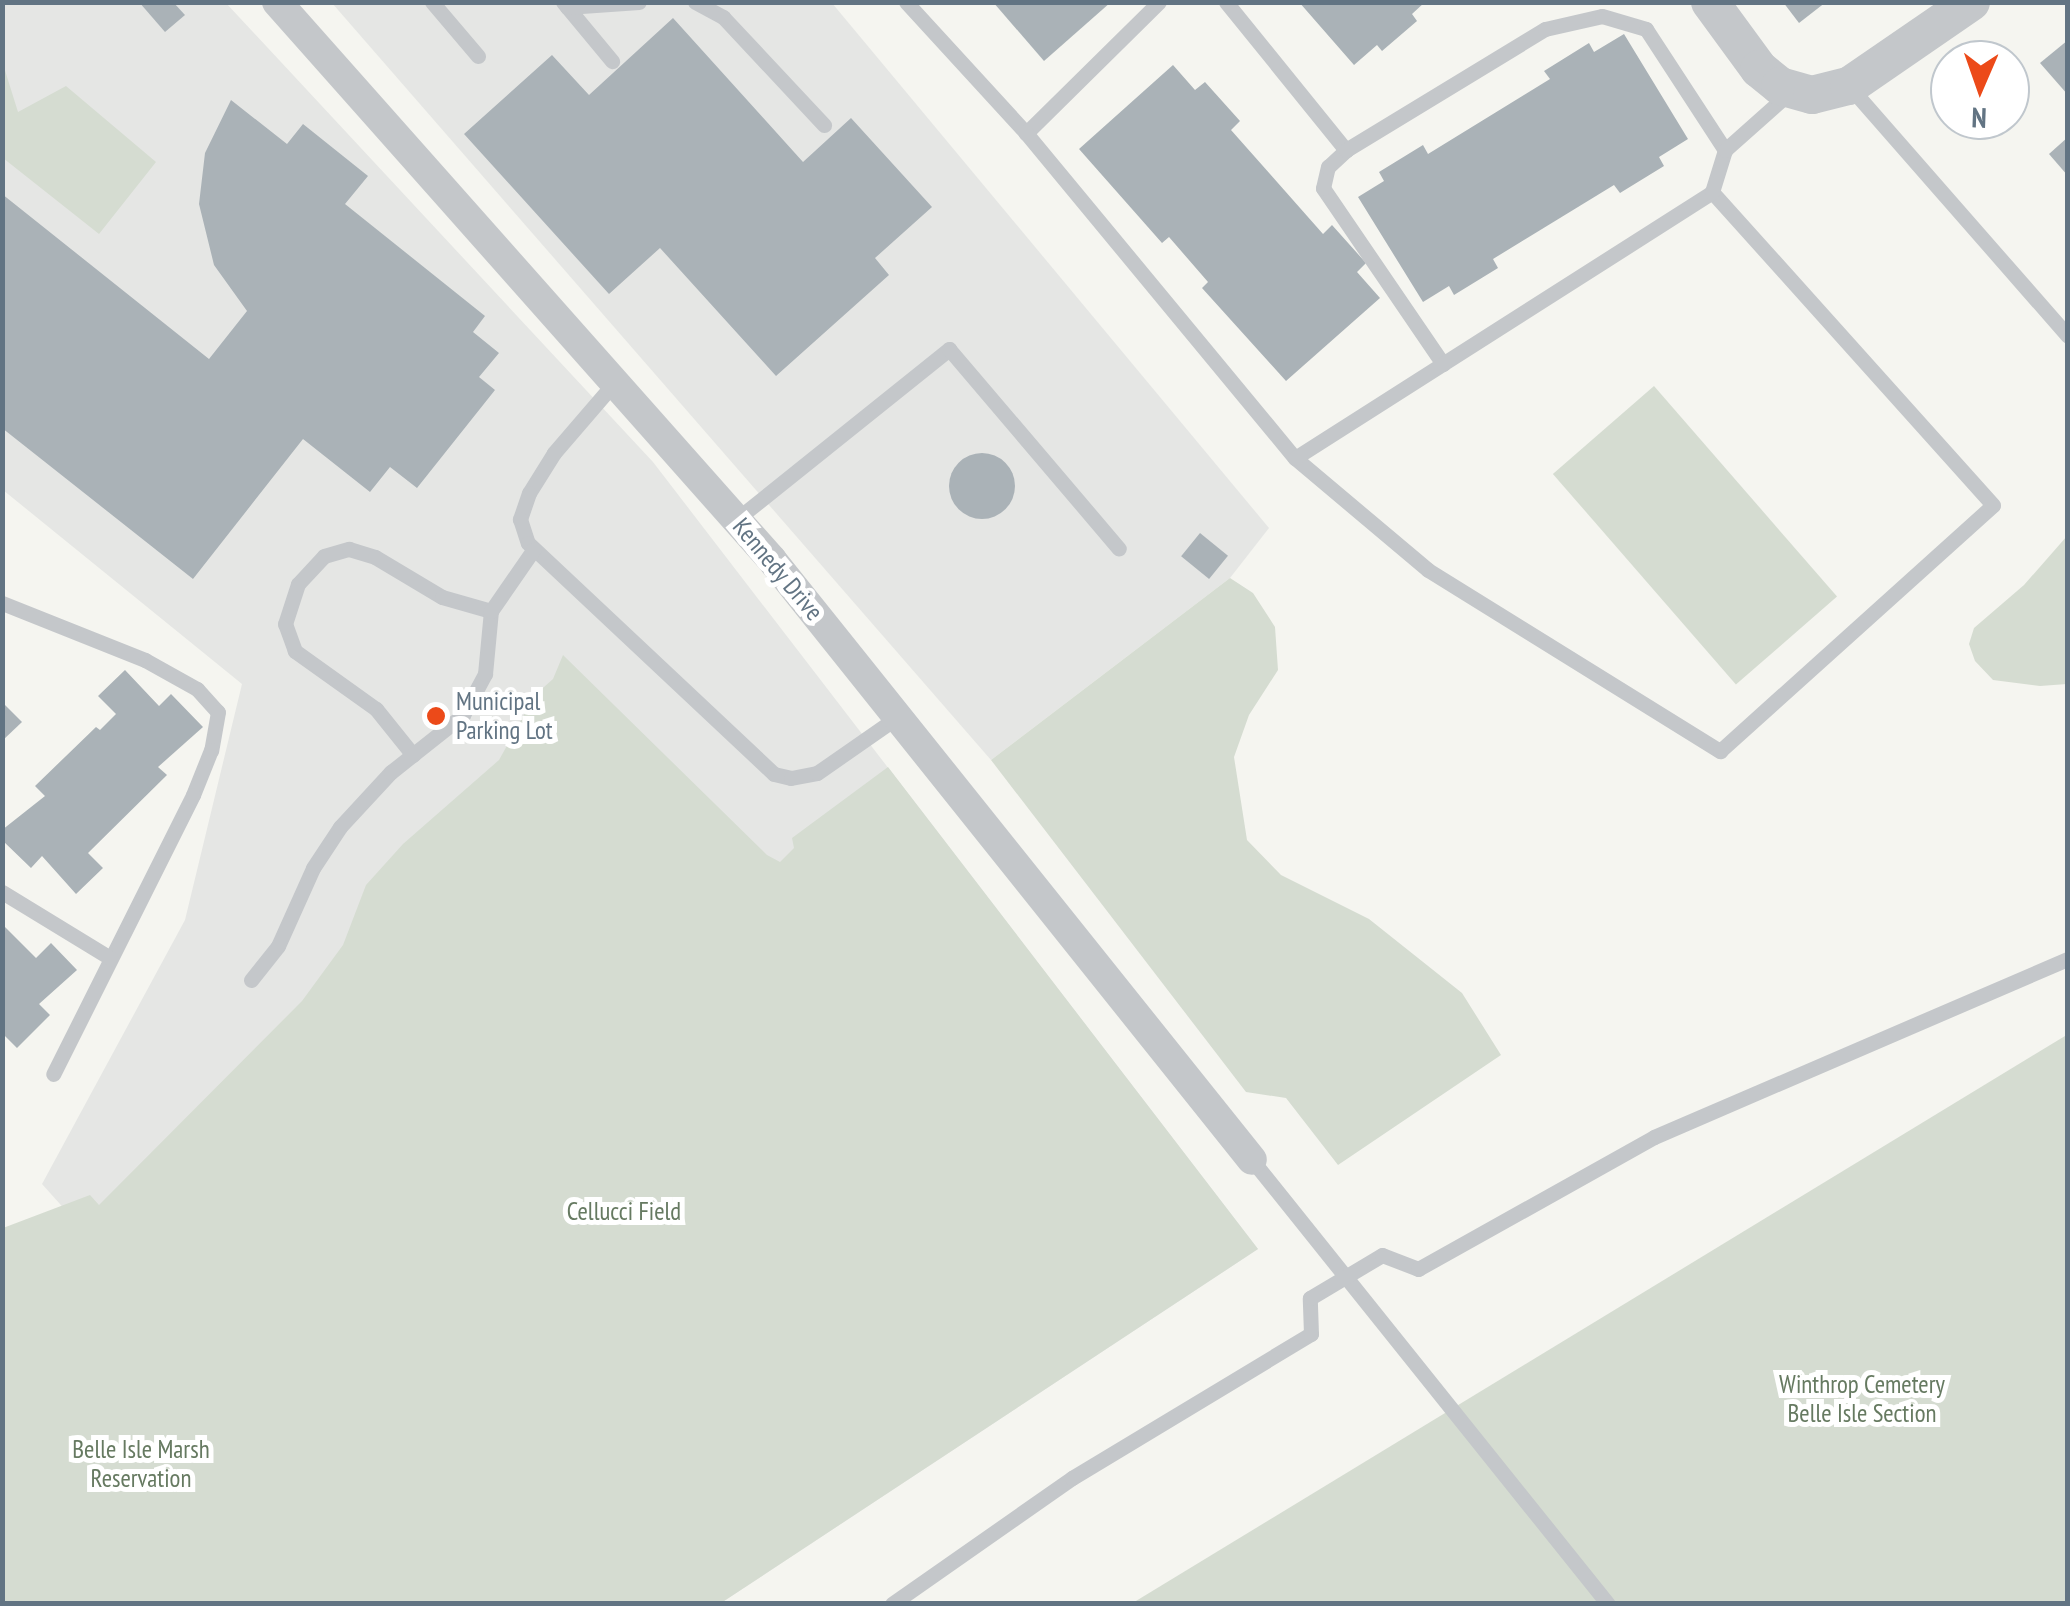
<!DOCTYPE html>
<html>
<head>
<meta charset="utf-8">
<style>
	body { margin:0 }
	#map { position:relative; width:2070px; height:1606px; overflow:hidden; background:#f5f5f0; font-family:"PT Sans Narrow",sans-serif }
	div>[style] { position:absolute }
	.built>* { inset:0; background:#e5e6e4 }
	.green>* { inset:0; background:#d5dcd1; transform-origin:0 0 }
	.building>* { inset:0; background:#aab2b7; transform-origin:0 0 }
	.round { border-radius:50% }
	.service>* { height:15px; margin:-7.5px; padding:0 7.5px; transform-origin:7.5px; border-radius:7.5px; background:#c4c7ca }
	.minor>* { height:30px; margin:-15px; padding:0 15px; transform-origin:15px; border-radius:15px; background:#c4c7ca }
	.tertiary>* { height:38px; margin:-19px; padding:0 19px; transform-origin:19px; border-radius:19px; background:#c4c7ca }
	.dots>* { width:28px; height:28px; translate:-50% -50%; box-sizing:border-box; border:5px solid #fff; border-radius:50% }
	span { translate:-50% -50%; white-space:nowrap; text-align:center; line-height:1.15; -webkit-text-stroke:10px #fff; paint-order:stroke }
	.street-label { font-size:25px; color:#627483 }
	.poi-label { font-size:25px; color:#627483 }
	.left { translate:0 -50%; text-align:left }
	.park-label { font-size:25px; color:#667a61 }
	.frame { position:absolute; inset:0; border:5px solid #627483; pointer-events:none }
	.north { position:absolute; left:1930px; top:40px; width:100px; height:100px; box-sizing:border-box; background:#fff; border:2px solid #c0c7cd; border-radius:50%; rotate:182deg; font-size:28px; font-weight:700; line-height:40px; text-align:center; color:#627483 }
	.north::after { content:''; display:block; margin:auto; width:35px; height:45px; background:#ec4a19; clip-path:polygon(50% 0,100% 100%,50% 72%,0 100%) }
</style>
</head>
<body>
<div id="map">
	<div class="built">
		<i style="clip-path:polygon(2px 3px,226px 3px,653px 462px,1258px 1249px,721px 1603px,418px 1603px,42px 1184px,185px 920px,242px 684px,3px 490px)"></i>
		<i style="clip-path:polygon(332px 3px,832px 3px,1269px 528px,1230px 578px,991px 760px)"></i>
	</div>
	<div class="green">
		<i style="clip-path:polygon(3px 64px,18px 112px,66px 86px,156px 162px,99px 234px,3px 158px)"></i>
		<i style="left:1654px;top:386px;width:279px;height:134px;rotate:49deg"></i>
		<i style="clip-path:polygon(2067px 536px,2067px 684px,2040px 686px,1993px 680px,1975px 661px,1969px 644px,1974px 628px,2024px 585px)"></i>
		<i style="clip-path:polygon(1230px 578px,1253px 593px,1275px 627px,1278px 670px,1249px 715px,1234px 757px,1247px 840px,1281px 875px,1369px 919px,1462px 993px,1501px 1055px,1338px 1165px,1286px 1098px,1246px 1092px,991px 760px)"></i>
		<i style="clip-path:polygon(563px 655px,767px 855px,780px 862px,794px 848px,792px 838px,888px 767px,1258px 1249px,721px 1603px,3px 1603px,3px 1228px,90px 1195px,99px 1205px,302px 1001px,343px 945px,366px 885px,403px 844px,499px 760px,535px 695px,553px 679px)"></i>
		<i style="clip-path:polygon(2067px 1035px,2067px 1603px,1131px 1604px,2065px 1036px)"></i>
	</div>
	<div class="building">
		<i style="clip-path:polygon(139px 2px,173px 2px,185px 15px,165px 32px)"></i>
		<i style="clip-path:polygon(993px 2px,1111px 2px,1044px 61px)"></i>
		<i style="clip-path:polygon(1299px 2px,1425px 2px,1412px 14px,1417px 21px,1382px 51px,1377px 45px,1354px 65px)"></i>
		<i style="clip-path:polygon(1783px 2px,1826px 2px,1799px 23px)"></i>
		<i style="clip-path:polygon(673px 18px,803px 162px,851px 118px,932px 207px,875px 258px,889px 275px,776px 376px,660px 248px,609px 294px,464px 134px,552px 55px,589px 95px)"></i>
		<i style="clip-path:polygon(1624px 34px,1688px 139px,1659px 157px,1664px 166px,1620px 193px,1614px 185px,1493px 259px,1498px 268px,1454px 295px,1449px 286px,1423px 302px,1358px 197px,1384px 181px,1379px 172px,1423px 145px,1428px 154px,1550px 79px,1544px 71px,1589px 43px,1594px 52px)"></i>
		<i style="clip-path:polygon(2068px 40px,2068px 95px,2040px 63px)"></i>
		<i style="clip-path:polygon(1173px 65px,1195px 90px,1205px 82px,1240px 121px,1231px 130px,1323px 234px,1332px 225px,1366px 263px,1357px 272px,1380px 298px,1286px 381px,1202px 288px,1208px 282px,1169px 237px,1162px 243px,1079px 149px)"></i>
		<i style="clip-path:polygon(231px 100px,287px 144px,303px 124px,368px 176px,345px 204px,485px 316px,473px 332px,499px 353px,479px 377px,495px 390px,417px 488px,390px 467px,370px 492px,303px 439px,193px 579px,2px 428px,2px 194px,209px 359px,247px 311px,214px 265px,199px 204px,205px 153px)"></i>
		<i style="clip-path:polygon(2068px 137px,2068px 176px,2049px 154px)"></i>
		<i class="round" style="left:949px;top:453px;width:66px;height:66px"></i>
		<i style="left:1200px;top:533px;width:36px;height:30px;rotate:39deg"></i>
		<i style="clip-path:polygon(125px 670px,159px 706px,171px 694px,203px 727px,158px 767px,167px 775px,88px 853px,103px 868px,76px 894px,42px 856px,31px 868px,2px 840px,2px 830px,45px 796px,35px 786px,96px 727px,100px 730px,116px 714px,98px 696px)"></i>
		<i style="clip-path:polygon(2px 702px,22px 722px,2px 741px)"></i>
		<i style="clip-path:polygon(2px 924px,36px 958px,51px 943px,77px 970px,39px 1004px,50px 1015px,17px 1048px,2px 1033px)"></i>
	</div>
	<div class="service">
		<i style="left:432px;top:2px;width:71px;rotate:49.6deg"></i>
		<i style="left:563px;top:2px;width:77px;rotate:50.3deg"></i>
		<i style="left:695px;top:2px;width:32px;rotate:28deg"></i>
		<i style="left:723px;top:17px;width:148px;rotate:46.9deg"></i>
		<i style="left:906px;top:2px;width:178px;rotate:47.5deg"></i>
		<i style="left:1159px;top:2px;width:187px;rotate:135.4deg"></i>
		<i style="left:1026px;top:133px;width:422px;rotate:50.4deg"></i>
		<i style="left:1295px;top:458px;width:174px;rotate:40.1deg"></i>
		<i style="left:1428px;top:570px;width:344px;rotate:31.8deg"></i>
		<i style="left:1720px;top:751px;width:367px;rotate:-42deg"></i>
		<i style="left:1993px;top:505px;width:421px;rotate:-131.9deg"></i>
		<i style="left:1226px;top:2px;width:191px;rotate:51deg"></i>
		<i style="left:567px;top:7px;width:72px;rotate:-4deg"></i>
		<i style="left:1849px;top:86px;width:332px;rotate:48.8deg"></i>
		<i style="left:1443px;top:364px;width:213px;rotate:-124.3deg"></i>
		<i style="left:1323px;top:188px;width:22px;rotate:-77deg"></i>
		<i style="left:1328px;top:167px;width:25px;rotate:-43deg"></i>
		<i style="left:1346px;top:150px;width:233px;rotate:-31.3deg"></i>
		<i style="left:1545px;top:29px;width:58px;rotate:-12.8deg"></i>
		<i style="left:1602px;top:16px;width:46px;rotate:16.5deg"></i>
		<i style="left:1646px;top:29px;width:145px;rotate:56.9deg"></i>
		<i style="left:615px;top:382px;width:94px;rotate:130.7deg"></i>
		<i style="left:554px;top:453px;width:47px;rotate:122deg"></i>
		<i style="left:529px;top:493px;width:28px;rotate:109deg"></i>
		<i style="left:520px;top:519px;width:25px;rotate:72deg"></i>
		<i style="left:528px;top:543px;width:337px;rotate:43.2deg"></i>
		<i style="left:774px;top:774px;width:17px;rotate:13deg"></i>
		<i style="left:791px;top:778px;width:26px;rotate:-11deg"></i>
		<i style="left:817px;top:773px;width:100px;rotate:-34.8deg"></i>
		<i style="left:1295px;top:458px;width:495px;rotate:-32.5deg"></i>
		<i style="left:1712px;top:192px;width:44px;rotate:-72.8deg"></i>
		<i style="left:1725px;top:150px;width:87px;rotate:-41.7deg"></i>
		<i style="left:737px;top:519px;width:272px;rotate:-38.7deg"></i>
		<i style="left:949px;top:349px;width:262px;rotate:49.6deg"></i>
		<i style="left:2px;top:603px;width:154px;rotate:21.7deg"></i>
		<i style="left:145px;top:660px;width:60px;rotate:29.1deg"></i>
		<i style="left:197px;top:689px;width:31px;rotate:48deg"></i>
		<i style="left:218px;top:712px;width:39px;rotate:100deg"></i>
		<i style="left:211px;top:750px;width:48px;rotate:111.8deg"></i>
		<i style="left:193px;top:795px;width:312px;rotate:116.6deg"></i>
		<i style="left:413px;top:755px;width:59px;rotate:-128.8deg"></i>
		<i style="left:376px;top:709px;width:100px;rotate:-144.4deg"></i>
		<i style="left:295px;top:651px;width:29px;rotate:-110deg"></i>
		<i style="left:285px;top:624px;width:42px;rotate:-72deg"></i>
		<i style="left:298px;top:584px;width:38px;rotate:-47deg"></i>
		<i style="left:324px;top:556px;width:26px;rotate:-16deg"></i>
		<i style="left:349px;top:549px;width:27px;rotate:17deg"></i>
		<i style="left:375px;top:557px;width:78px;rotate:30.8deg"></i>
		<i style="left:442px;top:597px;width:51px;rotate:15.9deg"></i>
		<i style="left:2px;top:892px;width:127px;rotate:31.4deg"></i>
		<i style="left:251px;top:980px;width:43px;rotate:-51.5deg"></i>
		<i style="left:278px;top:946px;width:85px;rotate:-65.8deg"></i>
		<i style="left:313px;top:868px;width:49px;rotate:-56.6deg"></i>
		<i style="left:340px;top:827px;width:75px;rotate:-47.2deg"></i>
		<i style="left:391px;top:772px;width:92px;rotate:-38.4deg"></i>
		<i style="left:463px;top:715px;width:47px;rotate:-61.8deg"></i>
		<i style="left:485px;top:674px;width:63px;rotate:-84.6deg"></i>
		<i style="left:491px;top:611px;width:75px;rotate:-55.3deg"></i>
		<i style="left:1252px;top:1160px;width:569px;rotate:51.28deg"></i>
		<i style="left:892px;top:1604px;width:220px;rotate:-35deg"></i>
		<i style="left:1072px;top:1478px;width:279px;rotate:-31.1deg"></i>
		<i style="left:1311px;top:1334px;width:36px;rotate:-92deg"></i>
		<i style="left:1310px;top:1298px;width:84px;rotate:-30.8deg"></i>
		<i style="left:1382px;top:1255px;width:39px;rotate:21deg"></i>
		<i style="left:1418px;top:1269px;width:270px;rotate:-29.2deg"></i>
		<i style="left:1654px;top:1137px;width:451px;rotate:-23.3deg"></i>
	</div>
	<div class="minor">
		<i style="left:277px;top:2px;width:746px;rotate:48.42deg"></i>
		<i style="left:772px;top:560px;width:768px;rotate:51.34deg"></i>
	</div>
	<div class="tertiary">
		<i style="left:1710px;top:2px;width:83px;rotate:53.8deg"></i>
		<i style="left:1759px;top:69px;width:27px;rotate:39deg"></i>
		<i style="left:1780px;top:86px;width:33px;rotate:16deg"></i>
		<i style="left:1812px;top:95px;width:38px;rotate:-14deg"></i>
		<i style="left:1849px;top:86px;width:148px;rotate:-34.5deg"></i>
	</div>
	<div class="dots">
		<i style="left:436px;top:716px;background:#ec4a19"></i>
	</div>
	<div class="street-label">
		<span style="left:778px;top:569px;rotate:50deg">Kennedy Drive</span>
	</div>
	<div class="poi-label">
		<span class="left" style="left:456px;top:716px">Municipal<br>Parking Lot</span>
	</div>
	<div class="park-label">
		<span style="left:624px;top:1211px">Cellucci Field</span>
		<span style="left:1862px;top:1399px">Winthrop Cemetery<br>Belle Isle Section</span>
		<span style="left:141px;top:1464px">Belle Isle Marsh<br>Reservation</span>
	</div>
	<div class="frame"></div>
	<div class="north">N</div>
</div>
</body>
</html>
